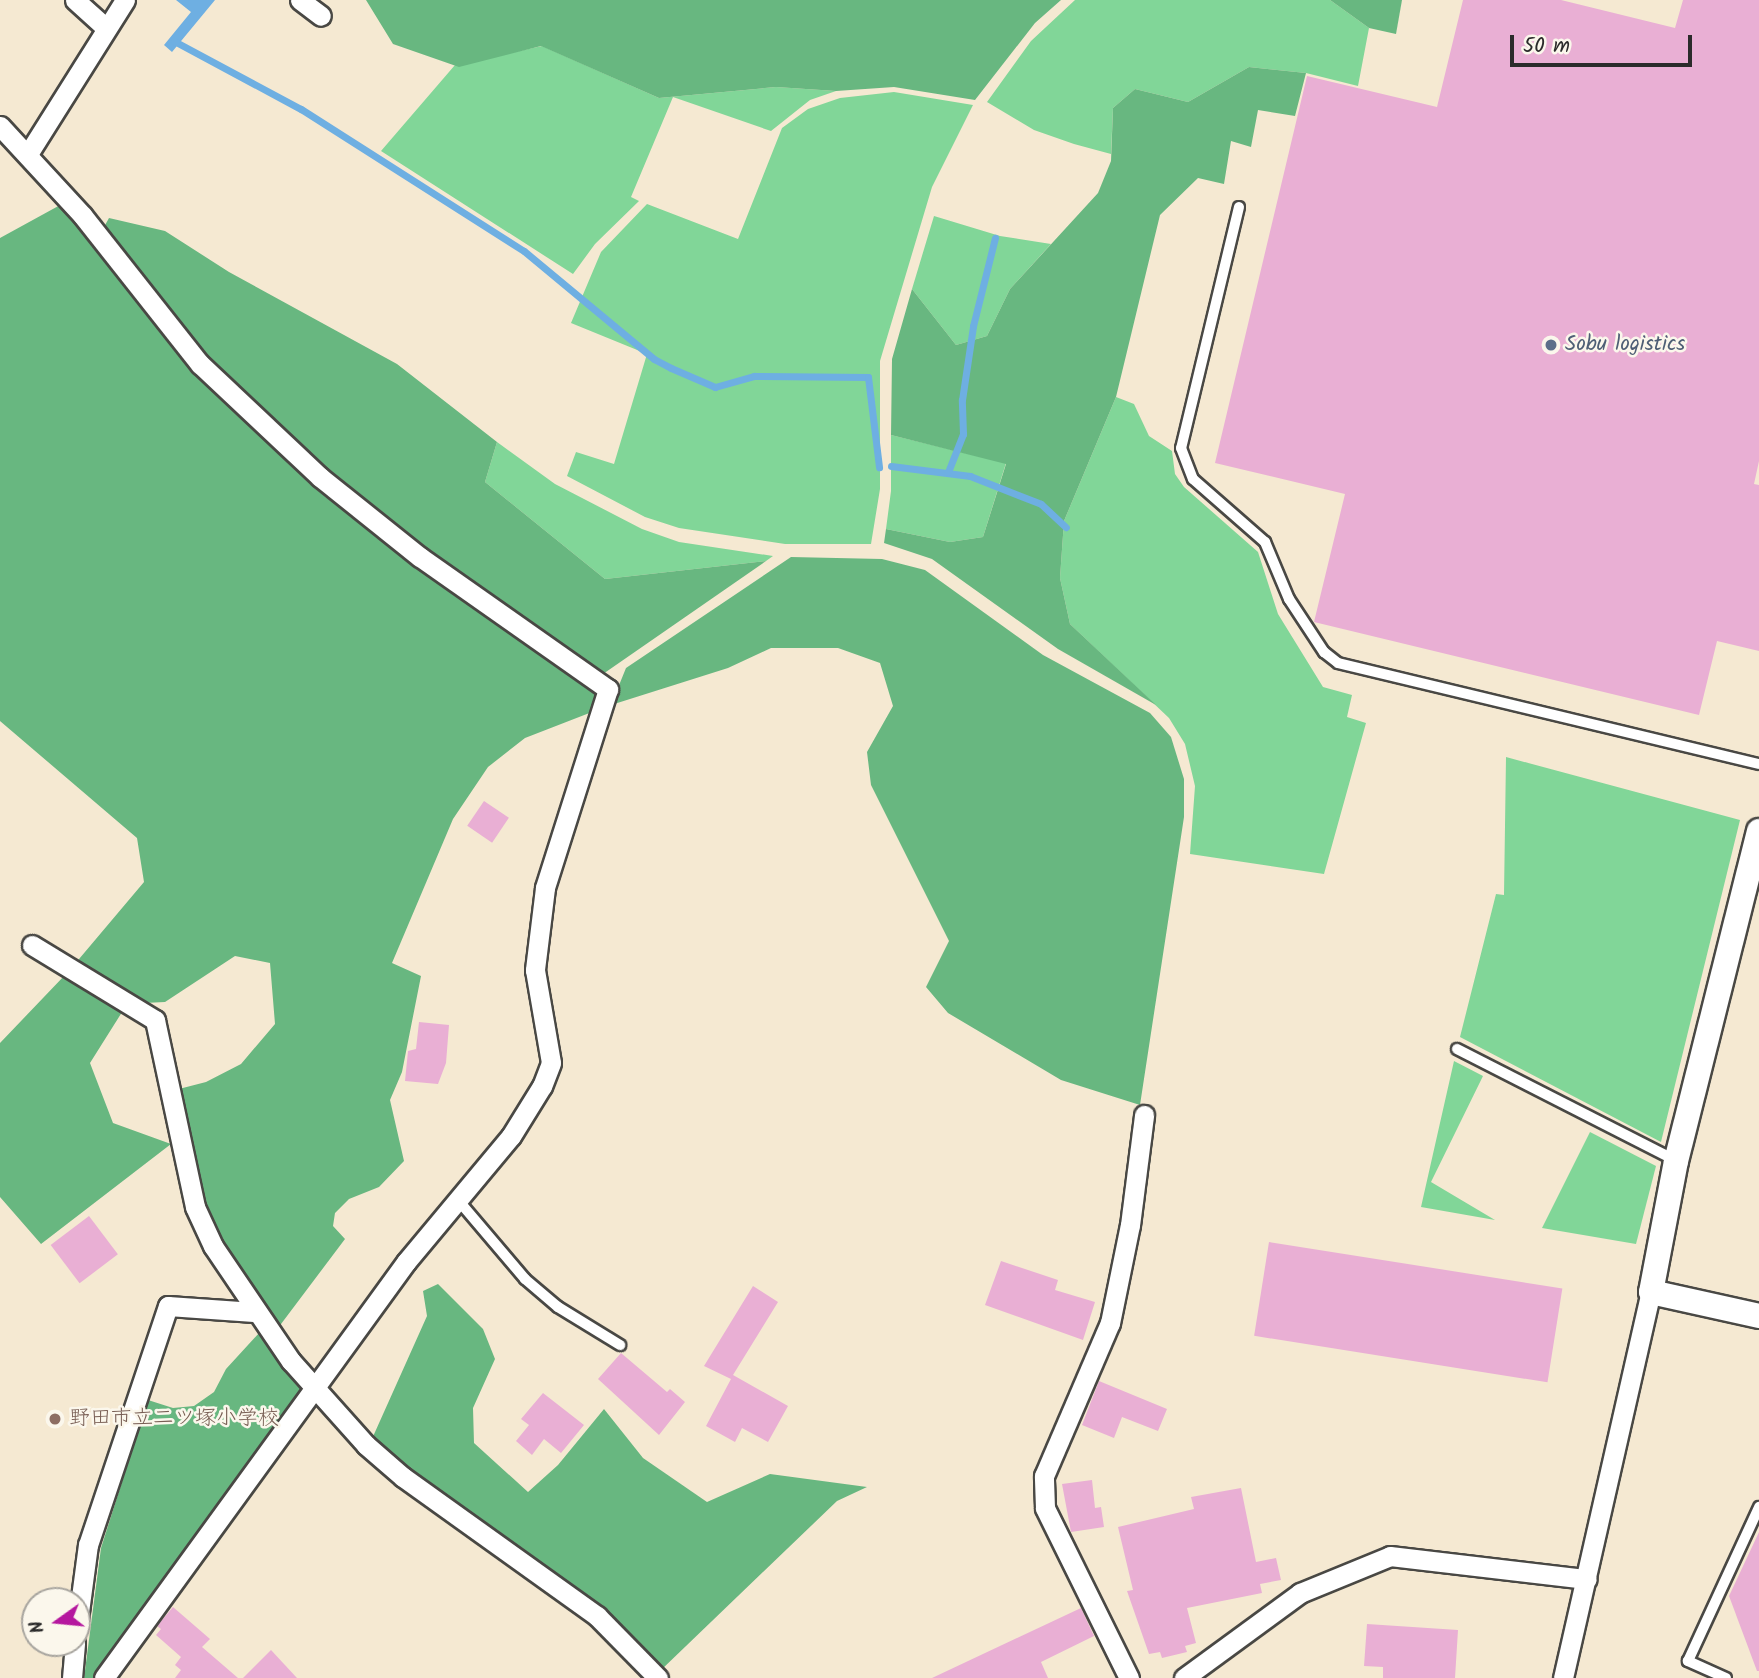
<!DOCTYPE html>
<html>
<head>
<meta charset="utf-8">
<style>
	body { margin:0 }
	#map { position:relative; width:1759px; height:1678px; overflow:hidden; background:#f5e9d2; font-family:Kalam,"Klee One",sans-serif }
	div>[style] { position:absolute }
	.green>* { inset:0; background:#81d698 }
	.forest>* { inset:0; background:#68b780 }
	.water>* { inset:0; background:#6eafe2 }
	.stream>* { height:7px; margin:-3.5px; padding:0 3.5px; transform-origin:3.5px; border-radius:3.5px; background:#6eafe2 }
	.building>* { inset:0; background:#e9afd4; transform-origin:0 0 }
	.roads { filter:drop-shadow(2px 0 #494844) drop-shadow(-2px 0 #494844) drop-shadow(0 2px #494844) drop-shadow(0 -2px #494844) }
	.service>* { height:10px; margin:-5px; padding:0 5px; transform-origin:5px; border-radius:5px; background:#fff }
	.minor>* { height:19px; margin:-9.5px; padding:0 9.5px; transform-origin:9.5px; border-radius:9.5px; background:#fff }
	.tertiary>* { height:24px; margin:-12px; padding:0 12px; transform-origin:12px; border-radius:12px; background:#fff }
	.dots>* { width:19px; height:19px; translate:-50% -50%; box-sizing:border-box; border:4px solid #fbf7ec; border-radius:50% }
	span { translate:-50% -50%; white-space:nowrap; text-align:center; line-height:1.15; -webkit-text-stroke:5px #fbf7ec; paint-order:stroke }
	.service-label { font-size:21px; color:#4e5e75 }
	.left { translate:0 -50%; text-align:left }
	.education-label { font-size:21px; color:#785e54 }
	.north { position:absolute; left:21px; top:1587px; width:70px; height:70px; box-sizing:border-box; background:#fbf7ec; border:2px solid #a8a59f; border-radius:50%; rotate:255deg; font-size:19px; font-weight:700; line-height:28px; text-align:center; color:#2b2b2b }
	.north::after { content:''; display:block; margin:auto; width:24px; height:32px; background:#b5179e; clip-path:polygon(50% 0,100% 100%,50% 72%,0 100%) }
	.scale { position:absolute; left:1510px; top:35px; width:182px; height:32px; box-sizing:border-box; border:4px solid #2b2b2b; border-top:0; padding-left:9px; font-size:21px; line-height:24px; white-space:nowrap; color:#2b2b2b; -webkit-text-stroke:5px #fbf7ec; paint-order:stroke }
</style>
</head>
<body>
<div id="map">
	<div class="green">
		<i style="clip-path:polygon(1075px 0,1330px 0,1369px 28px,1358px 86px,1306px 73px,1249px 67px,1188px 102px,1135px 89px,1113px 108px,1111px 154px,1074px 144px,1034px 130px,987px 102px,1031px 41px)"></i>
		<i style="clip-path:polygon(542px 46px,659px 98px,776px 87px,836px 91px,810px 100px,771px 131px,673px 97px,631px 197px,639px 201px,595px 244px,573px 274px,381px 151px,455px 65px)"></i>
		<i style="clip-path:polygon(894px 92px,973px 105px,932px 187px,880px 361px,880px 489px,871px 544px,785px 544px,679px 528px,645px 517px,567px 476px,576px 452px,614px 464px,647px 354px,571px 323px,601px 252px,647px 204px,738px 239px,782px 128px,808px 109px,840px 98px)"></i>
		<i style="clip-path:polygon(934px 216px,1000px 236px,1051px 244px,1010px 289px,987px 336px,956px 345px,912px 289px)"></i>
		<i style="clip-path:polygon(1116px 397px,1134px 404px,1149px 436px,1172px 451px,1175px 474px,1184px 487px,1258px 552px,1278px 614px,1323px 687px,1352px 695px,1347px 717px,1366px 723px,1324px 874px,1190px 854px,1195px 786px,1185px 744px,1169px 718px,1070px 624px,1060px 578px,1064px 521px)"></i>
		<i style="clip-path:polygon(891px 435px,1006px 463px,983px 537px,950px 542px,886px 529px,891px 491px)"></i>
		<i style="clip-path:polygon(497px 442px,555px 484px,642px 529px,679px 542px,773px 556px,766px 561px,605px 579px,485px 482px)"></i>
		<i style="clip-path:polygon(1506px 757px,1740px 820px,1661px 1142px,1460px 1037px,1496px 894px,1504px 895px)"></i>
		<i style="clip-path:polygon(1454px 1061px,1483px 1076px,1431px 1182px,1495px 1220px,1421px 1207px)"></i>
		<i style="clip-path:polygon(1590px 1132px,1656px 1166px,1636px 1244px,1542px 1228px)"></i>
	</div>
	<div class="forest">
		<i style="clip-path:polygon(366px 0,1061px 0,1035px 23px,975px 100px,894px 87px,836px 91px,776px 87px,659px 98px,541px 46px,459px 67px,393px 44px)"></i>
		<i style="clip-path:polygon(1330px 0,1402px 0,1396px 34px,1369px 28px)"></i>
		<i style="clip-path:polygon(1249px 67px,1306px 73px,1295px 116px,1258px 110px,1251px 147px,1231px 141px,1224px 184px,1198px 178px,1160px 215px,1116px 397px,1064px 521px,1060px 578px,1070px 624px,1156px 705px,1058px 649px,932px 559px,884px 543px,886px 529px,950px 542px,983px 537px,1006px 464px,891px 435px,892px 359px,912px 289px,956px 345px,987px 336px,1010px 289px,1098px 193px,1111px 161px,1113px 108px,1135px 89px,1188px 102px)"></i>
		<i style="clip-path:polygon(62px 204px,198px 369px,595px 692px,597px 698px,592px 712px,525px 738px,488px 767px,453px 819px,392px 963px,421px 976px,402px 1072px,390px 1100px,404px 1161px,379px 1187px,349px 1199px,335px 1213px,333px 1226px,345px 1239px,275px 1332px,201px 1207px,175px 1090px,206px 1082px,241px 1064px,275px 1024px,270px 963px,235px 956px,165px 1002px,144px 1003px,74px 965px,144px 882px,137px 838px,0 721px,0 238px)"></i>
		<i style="clip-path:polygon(109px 218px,165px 231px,229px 272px,397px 364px,497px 442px,485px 482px,605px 579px,766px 561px,603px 674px,456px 577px,329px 475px,205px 361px,112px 244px,104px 227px)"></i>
		<i style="clip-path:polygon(791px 557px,882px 559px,925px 570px,1043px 655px,1150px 713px,1171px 737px,1184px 779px,1184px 817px,1140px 1105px,1061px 1080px,948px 1013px,926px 987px,949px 941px,871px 785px,867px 752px,893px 706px,880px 663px,838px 648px,771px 648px,728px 668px,611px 705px,626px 668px)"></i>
		<i style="clip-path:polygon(65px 975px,124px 1009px,90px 1063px,113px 1123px,171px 1144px,41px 1244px,0 1197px,0 1043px)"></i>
		<i style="clip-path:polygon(438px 1284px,483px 1329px,495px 1359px,473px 1408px,474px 1443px,528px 1492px,558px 1465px,604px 1409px,643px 1458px,707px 1502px,770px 1474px,867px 1487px,837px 1501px,660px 1671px,371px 1441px,427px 1316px,423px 1291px)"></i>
		<i style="clip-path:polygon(260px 1332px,308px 1389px,99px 1678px,84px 1678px,101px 1548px,148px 1400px,173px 1408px,194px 1406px,214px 1392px,226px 1369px)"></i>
	</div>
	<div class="water">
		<i style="clip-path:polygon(176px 0,215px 0,172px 52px,164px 45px,191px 12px)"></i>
	</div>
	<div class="stream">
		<i style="left:174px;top:41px;width:144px;rotate:28.2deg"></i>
		<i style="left:301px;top:109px;width:264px;rotate:32.5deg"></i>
		<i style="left:524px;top:251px;width:169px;rotate:39.7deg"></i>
		<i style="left:654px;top:359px;width:19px;rotate:28deg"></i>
		<i style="left:671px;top:368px;width:48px;rotate:23.4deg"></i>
		<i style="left:715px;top:387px;width:41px;rotate:-15.8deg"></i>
		<i style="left:754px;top:376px;width:114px;rotate:0.5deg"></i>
		<i style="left:868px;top:377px;width:91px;rotate:83deg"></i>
		<i style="left:891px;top:466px;width:80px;rotate:7.2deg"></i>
		<i style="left:970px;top:476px;width:76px;rotate:21.5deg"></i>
		<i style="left:1041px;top:504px;width:34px;rotate:43deg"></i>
		<i style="left:948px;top:472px;width:41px;rotate:-68.5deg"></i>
		<i style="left:963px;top:434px;width:34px;rotate:-92deg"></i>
		<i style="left:962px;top:400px;width:75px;rotate:-81.5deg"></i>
		<i style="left:973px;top:326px;width:91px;rotate:-76deg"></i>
	</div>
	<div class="building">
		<i style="clip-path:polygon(1463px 0,1561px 0,1675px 28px,1683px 0,1759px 0,1759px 461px,1754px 484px,1759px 485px,1759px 651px,1717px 641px,1699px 715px,1314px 622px,1345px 494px,1215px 463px,1307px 76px,1437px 107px)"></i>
		<i style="left:484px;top:801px;width:30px;height:30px;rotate:34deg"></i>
		<i style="clip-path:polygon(419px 1022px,449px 1025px,446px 1063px,438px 1084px,405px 1081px,408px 1051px,416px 1049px)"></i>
		<i style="left:89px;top:1216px;width:48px;height:48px;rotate:53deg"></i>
		<i style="left:1269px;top:1242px;width:297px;height:95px;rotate:9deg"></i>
		<i style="clip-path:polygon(1001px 1261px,1058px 1280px,1055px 1290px,1095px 1302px,1083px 1340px,985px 1305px)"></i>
		<i style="clip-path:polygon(753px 1286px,778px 1302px,733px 1375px,788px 1406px,768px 1442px,742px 1428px,735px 1442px,706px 1426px,731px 1379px,704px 1366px)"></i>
		<i style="clip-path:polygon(621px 1353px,667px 1392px,670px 1389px,685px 1402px,659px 1435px,598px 1379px)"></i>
		<i style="clip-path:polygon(1099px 1381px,1167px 1409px,1158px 1431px,1122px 1417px,1114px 1438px,1082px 1425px)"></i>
		<i style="clip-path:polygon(543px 1393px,584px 1425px,561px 1453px,544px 1439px,532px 1455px,516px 1441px,529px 1425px,521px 1419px)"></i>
		<i style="clip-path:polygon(1092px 1480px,1095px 1508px,1101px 1507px,1104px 1527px,1071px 1532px,1062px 1484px)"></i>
		<i style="clip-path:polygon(1241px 1488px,1256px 1562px,1276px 1558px,1281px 1580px,1260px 1584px,1262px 1593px,1187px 1608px,1196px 1643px,1185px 1646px,1187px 1652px,1162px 1658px,1160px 1652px,1149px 1654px,1127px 1591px,1133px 1590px,1118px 1527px,1194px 1509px,1191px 1497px)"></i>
		<i style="clip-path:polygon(1759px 1532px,1759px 1671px,1757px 1671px,1729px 1596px)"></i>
		<i style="clip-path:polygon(173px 1607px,210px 1639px,202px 1647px,238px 1678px,175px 1678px,181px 1670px,175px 1665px,181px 1657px,156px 1635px,161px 1629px,157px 1626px)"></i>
		<i style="clip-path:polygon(1081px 1608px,1094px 1636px,1041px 1662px,1048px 1678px,932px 1678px)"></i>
		<i style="clip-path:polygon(1367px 1624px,1458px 1630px,1455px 1678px,1383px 1678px,1383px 1667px,1364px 1666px)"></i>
		<i style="clip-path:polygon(271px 1650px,297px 1678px,243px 1678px)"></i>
	</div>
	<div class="roads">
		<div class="service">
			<i style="left:1239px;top:207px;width:248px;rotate:103.5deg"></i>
			<i style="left:1181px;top:448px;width:33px;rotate:69deg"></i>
			<i style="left:1193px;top:479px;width:96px;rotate:41.2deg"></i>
			<i style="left:1265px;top:542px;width:62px;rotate:67.2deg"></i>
			<i style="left:1289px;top:599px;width:64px;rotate:56.6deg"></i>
			<i style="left:1324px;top:652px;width:18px;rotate:38deg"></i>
			<i style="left:1338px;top:663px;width:433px;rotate:13.5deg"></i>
			<i style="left:1457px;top:1049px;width:245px;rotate:27deg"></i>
			<i style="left:458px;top:1200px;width:104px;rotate:49.7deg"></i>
			<i style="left:525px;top:1279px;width:43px;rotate:40.3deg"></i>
			<i style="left:558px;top:1307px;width:73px;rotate:31.5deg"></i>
			<i style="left:1726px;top:1678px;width:42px;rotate:-155.9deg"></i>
			<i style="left:1688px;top:1661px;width:170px;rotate:-65.2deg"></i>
		</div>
		<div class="minor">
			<i style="left:75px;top:0;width:42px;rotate:42.1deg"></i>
			<i style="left:300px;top:0;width:26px;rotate:37deg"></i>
			<i style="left:0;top:126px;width:122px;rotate:47.3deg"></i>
			<i style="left:83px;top:216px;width:189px;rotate:51.7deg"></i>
			<i style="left:200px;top:364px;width:165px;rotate:43.3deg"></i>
			<i style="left:320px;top:477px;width:128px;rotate:38.7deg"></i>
			<i style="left:420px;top:557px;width:230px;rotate:35.1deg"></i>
			<i style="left:608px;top:689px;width:209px;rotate:107.6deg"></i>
			<i style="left:545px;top:888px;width:83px;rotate:97deg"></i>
			<i style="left:535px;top:970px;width:94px;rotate:80.2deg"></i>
			<i style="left:551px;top:1063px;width:25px;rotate:111deg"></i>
			<i style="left:542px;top:1086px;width:59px;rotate:121.8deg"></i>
			<i style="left:511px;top:1136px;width:164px;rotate:129.8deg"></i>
			<i style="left:406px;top:1262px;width:514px;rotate:125.98deg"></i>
			<i style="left:28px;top:154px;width:182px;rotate:-57.8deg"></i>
			<i style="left:32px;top:945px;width:144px;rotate:31.4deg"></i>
			<i style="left:155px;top:1020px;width:191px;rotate:77.9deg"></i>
			<i style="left:195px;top:1207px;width:43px;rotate:65.2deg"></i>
			<i style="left:213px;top:1246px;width:139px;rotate:55.9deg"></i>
			<i style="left:291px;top:1361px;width:113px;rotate:48.2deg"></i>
			<i style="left:366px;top:1445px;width:49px;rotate:40.9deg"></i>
			<i style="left:403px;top:1477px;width:239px;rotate:35.6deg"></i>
			<i style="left:597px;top:1616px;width:87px;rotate:45.5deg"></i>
			<i style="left:77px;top:1627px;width:83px;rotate:-82.4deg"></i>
			<i style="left:88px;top:1545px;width:252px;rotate:-71.5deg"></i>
			<i style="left:168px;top:1306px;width:86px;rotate:4deg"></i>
			<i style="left:72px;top:1678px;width:35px;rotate:-85deg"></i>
			<i style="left:1129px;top:1678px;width:190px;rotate:-116.3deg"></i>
			<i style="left:1045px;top:1508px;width:32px;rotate:-92deg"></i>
			<i style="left:1044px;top:1476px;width:167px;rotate:-66.7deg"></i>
			<i style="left:1110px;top:1323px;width:100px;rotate:-78.5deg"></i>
			<i style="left:1130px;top:1225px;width:111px;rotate:-82.7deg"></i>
			<i style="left:1184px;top:1678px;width:144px;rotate:-36.2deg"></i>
			<i style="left:1300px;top:1593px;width:97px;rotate:-22.3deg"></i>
			<i style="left:1390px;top:1556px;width:198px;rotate:6.7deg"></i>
			<i style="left:1563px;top:1678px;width:396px;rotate:-77.2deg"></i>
		</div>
		<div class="tertiary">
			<i style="left:1759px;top:831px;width:340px;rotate:104.1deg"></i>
			<i style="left:1676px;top:1161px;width:133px;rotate:100.8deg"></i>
			<i style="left:1651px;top:1292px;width:111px;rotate:12.5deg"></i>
		</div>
	</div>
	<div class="dots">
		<i style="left:1551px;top:345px;background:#5c6f8a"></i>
		<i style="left:55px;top:1419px;background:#8d6e63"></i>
	</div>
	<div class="service-label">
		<span class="left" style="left:1565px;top:345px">Sobu logistics</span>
	</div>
	<div class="education-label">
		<span class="left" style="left:69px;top:1419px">野田市立二ツ塚小学校</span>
	</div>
	<div class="north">N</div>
	<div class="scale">50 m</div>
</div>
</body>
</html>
